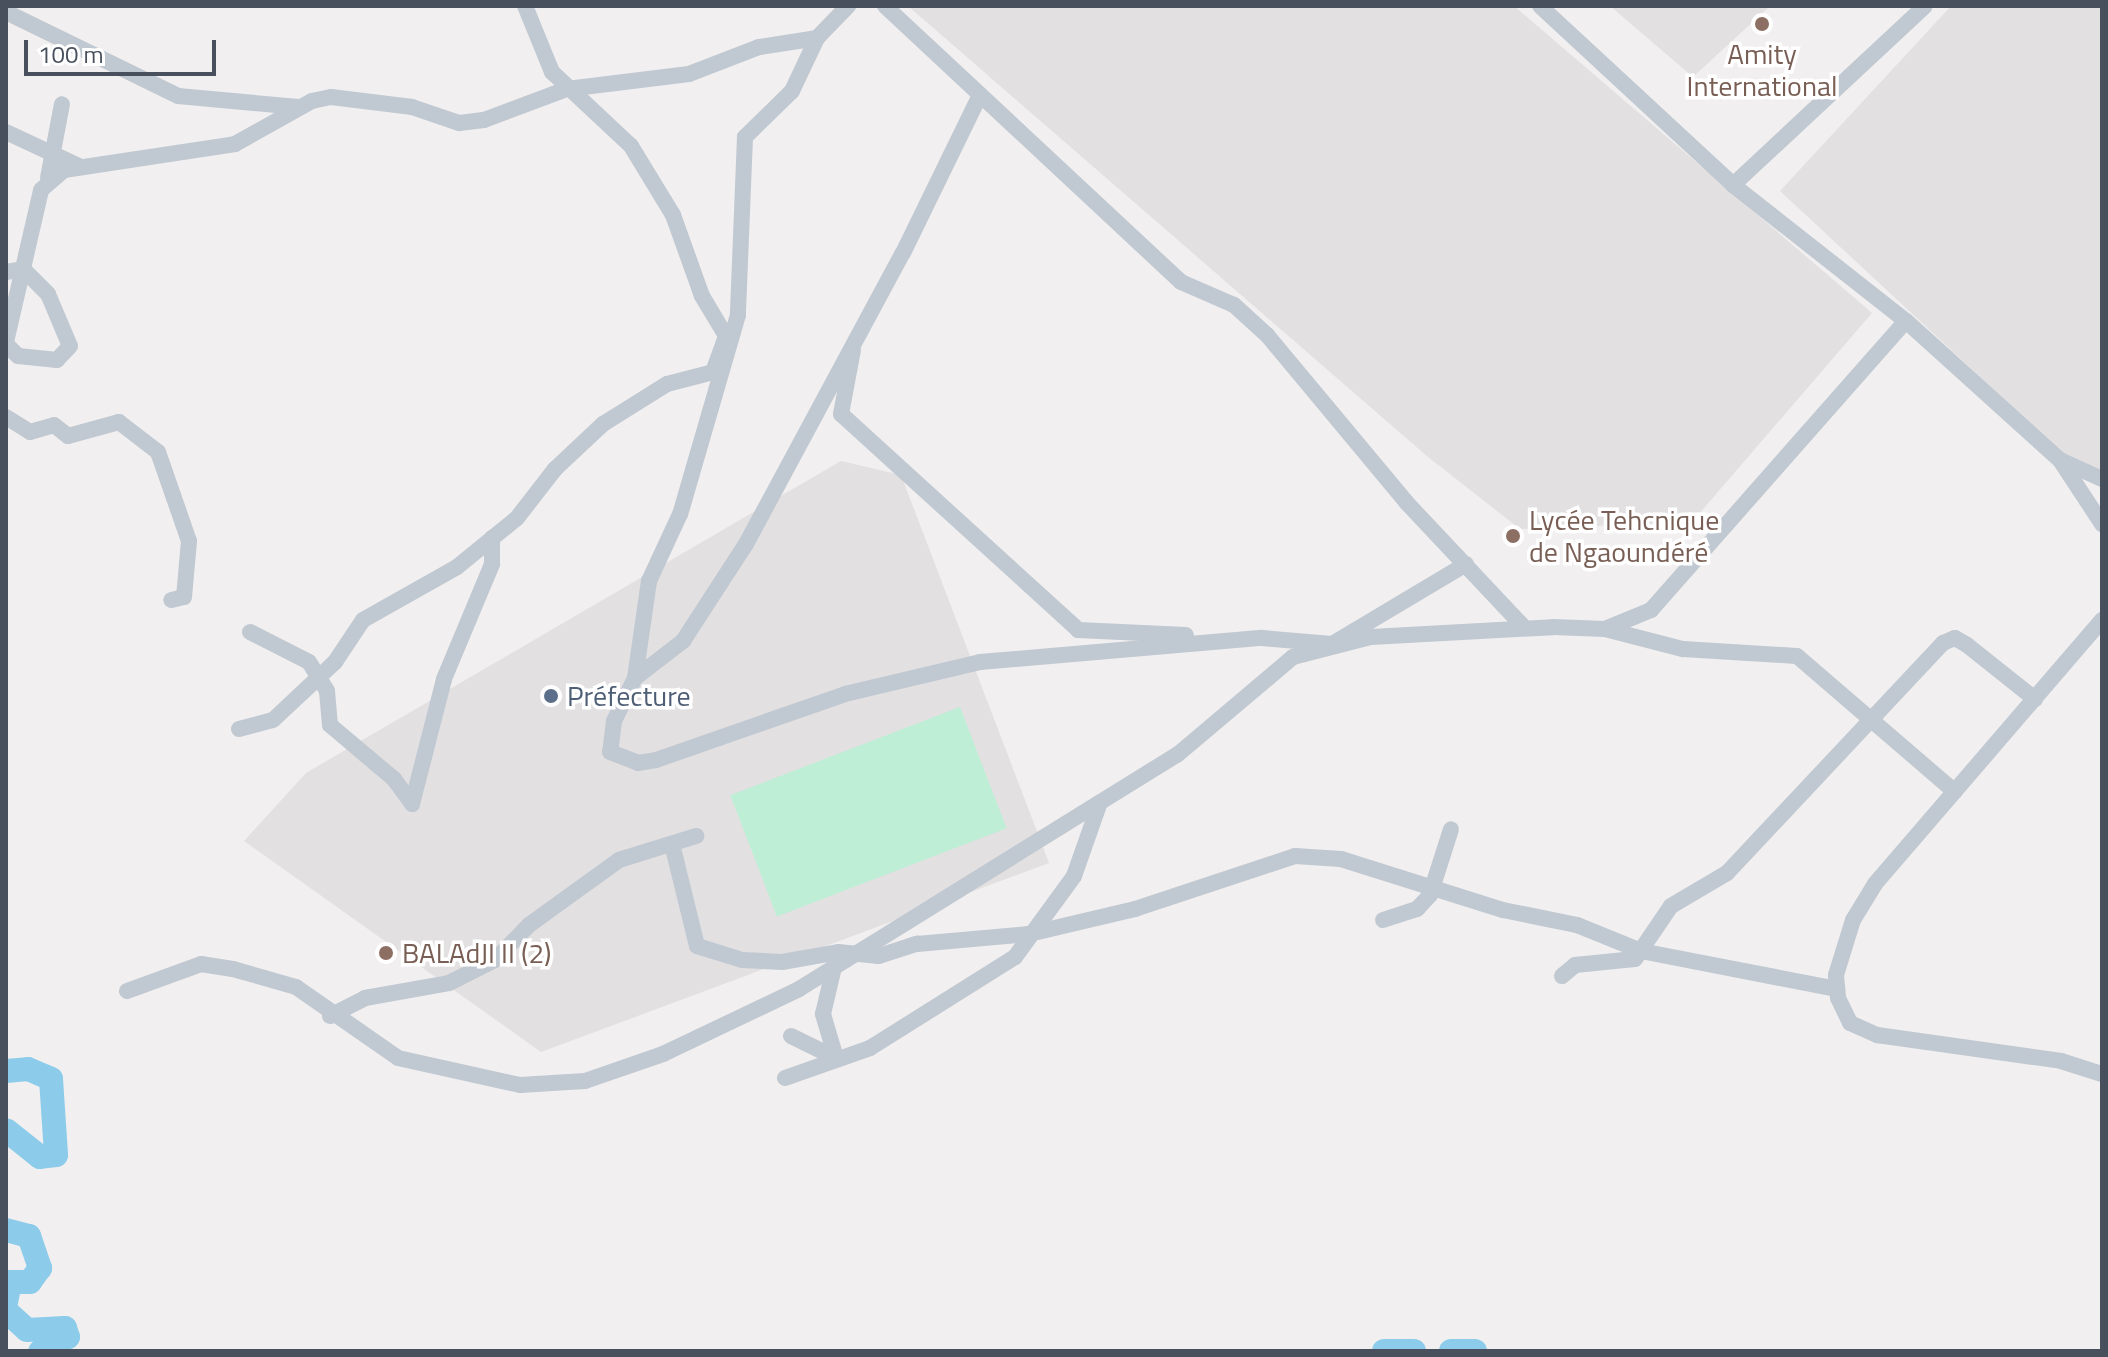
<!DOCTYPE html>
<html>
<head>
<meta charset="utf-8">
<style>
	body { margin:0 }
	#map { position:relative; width:2108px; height:1357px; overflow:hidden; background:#f1efef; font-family:"Titillium Web",sans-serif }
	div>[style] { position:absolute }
	.education>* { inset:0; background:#e2e0e1 }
	.green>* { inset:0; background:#beeed6; transform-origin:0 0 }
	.river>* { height:24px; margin:-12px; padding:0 12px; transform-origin:12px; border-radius:12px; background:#8cccea }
	.minor>* { height:16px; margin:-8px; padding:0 8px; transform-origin:8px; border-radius:8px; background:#c0c8d1 }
	.dots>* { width:22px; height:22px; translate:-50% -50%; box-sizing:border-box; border:4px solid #fff; border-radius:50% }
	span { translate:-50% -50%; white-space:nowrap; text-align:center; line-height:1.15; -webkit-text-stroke:7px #fff; paint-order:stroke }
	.education-label { font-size:28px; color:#785e54 }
	.left { translate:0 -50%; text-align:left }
	.service-label { font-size:28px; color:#4e5e75 }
	.frame { position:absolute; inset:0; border:8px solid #47505c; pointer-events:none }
	.scale { position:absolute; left:24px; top:40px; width:192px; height:36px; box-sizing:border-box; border:4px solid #47505c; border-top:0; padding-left:10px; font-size:24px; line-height:28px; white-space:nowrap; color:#47505c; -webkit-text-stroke:6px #fff; paint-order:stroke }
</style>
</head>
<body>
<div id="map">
	<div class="education">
		<i style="clip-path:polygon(908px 6px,1514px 6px,1872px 313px,1692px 522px,1520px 529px,1428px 457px)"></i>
		<i style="clip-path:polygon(1610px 6px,1770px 6px,1693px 77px)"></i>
		<i style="clip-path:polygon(1951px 6px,2102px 6px,2102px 470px,2075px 465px,1780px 191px)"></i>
		<i style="clip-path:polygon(841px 461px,901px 475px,1049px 863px,541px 1052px,244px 841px,306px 773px)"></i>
	</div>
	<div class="green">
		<i style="left:960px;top:707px;width:130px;height:246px;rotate:69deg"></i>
	</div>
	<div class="river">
		<i style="left:6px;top:1071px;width:22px;rotate:-5deg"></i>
		<i style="left:28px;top:1069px;width:25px;rotate:23deg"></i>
		<i style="left:51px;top:1079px;width:76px;rotate:86.2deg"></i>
		<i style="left:56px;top:1155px;width:16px;rotate:173deg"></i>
		<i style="left:40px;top:1157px;width:43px;rotate:-141.5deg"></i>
		<i style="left:6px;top:1230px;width:24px;rotate:15deg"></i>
		<i style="left:29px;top:1236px;width:34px;rotate:71deg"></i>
		<i style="left:40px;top:1268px;width:17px;rotate:126deg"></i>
		<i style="left:30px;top:1282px;width:20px;rotate:180deg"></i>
		<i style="left:10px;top:1282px;width:20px;rotate:101deg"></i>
		<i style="left:6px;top:1311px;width:28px;rotate:42deg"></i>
		<i style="left:27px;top:1330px;width:38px;rotate:-3deg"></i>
		<i style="left:65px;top:1328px;width:9px;rotate:72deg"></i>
		<i style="left:68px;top:1337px;width:31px;rotate:153deg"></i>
		<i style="left:1384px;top:1351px;width:30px"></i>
		<i style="left:1451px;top:1351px;width:24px"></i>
	</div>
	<div class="minor">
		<i style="left:885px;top:6px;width:405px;rotate:43deg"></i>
		<i style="left:1181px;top:282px;width:58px;rotate:23.5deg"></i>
		<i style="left:1234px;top:305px;width:45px;rotate:42.3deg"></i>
		<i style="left:1267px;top:335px;width:217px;rotate:50.2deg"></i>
		<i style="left:1406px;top:502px;width:172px;rotate:46.7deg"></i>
		<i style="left:1540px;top:6px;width:263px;rotate:42.8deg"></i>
		<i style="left:1733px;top:185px;width:220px;rotate:38.2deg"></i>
		<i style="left:1906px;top:321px;width:207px;rotate:42.1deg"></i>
		<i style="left:2060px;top:460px;width:77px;rotate:56.7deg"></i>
		<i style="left:6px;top:12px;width:191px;rotate:26deg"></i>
		<i style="left:178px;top:96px;width:121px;rotate:5.2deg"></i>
		<i style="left:817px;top:38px;width:59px;rotate:115.3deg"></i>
		<i style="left:792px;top:91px;width:66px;rotate:135.6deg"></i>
		<i style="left:745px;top:137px;width:178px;rotate:92.3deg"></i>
		<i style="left:738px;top:315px;width:207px;rotate:106.2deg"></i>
		<i style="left:680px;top:514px;width:74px;rotate:114.8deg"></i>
		<i style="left:649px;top:581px;width:98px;rotate:98.2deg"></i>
		<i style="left:635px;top:678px;width:48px;rotate:116deg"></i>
		<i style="left:614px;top:721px;width:31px;rotate:97deg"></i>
		<i style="left:610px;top:752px;width:30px;rotate:21deg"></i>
		<i style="left:638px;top:763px;width:18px;rotate:-9deg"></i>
		<i style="left:656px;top:760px;width:200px;rotate:-19.2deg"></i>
		<i style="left:845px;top:694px;width:139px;rotate:-13.3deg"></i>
		<i style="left:980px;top:662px;width:283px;rotate:-4.9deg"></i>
		<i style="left:1262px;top:638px;width:70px;rotate:4.9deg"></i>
		<i style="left:1332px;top:644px;width:156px;rotate:-30.8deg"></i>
		<i style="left:6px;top:132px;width:81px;rotate:25deg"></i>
		<i style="left:48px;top:178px;width:75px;rotate:-79.3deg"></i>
		<i style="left:1733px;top:185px;width:262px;rotate:-43deg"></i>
		<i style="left:6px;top:272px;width:17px;rotate:-10deg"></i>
		<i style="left:23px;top:269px;width:35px;rotate:45deg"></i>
		<i style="left:48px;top:294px;width:56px;rotate:67.1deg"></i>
		<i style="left:70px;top:346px;width:19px;rotate:133deg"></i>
		<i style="left:57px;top:360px;width:39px;rotate:-174deg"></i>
		<i style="left:18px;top:356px;width:17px;rotate:-135deg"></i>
		<i style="left:6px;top:342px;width:156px;rotate:-77deg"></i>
		<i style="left:41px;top:190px;width:30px;rotate:-41deg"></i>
		<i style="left:64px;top:170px;width:173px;rotate:-8.6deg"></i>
		<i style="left:235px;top:144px;width:88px;rotate:-29.2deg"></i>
		<i style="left:312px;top:101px;width:19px;rotate:-12deg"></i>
		<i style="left:331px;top:97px;width:82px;rotate:7deg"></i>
		<i style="left:412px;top:107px;width:50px;rotate:18.8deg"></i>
		<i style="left:459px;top:123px;width:25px;rotate:-7deg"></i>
		<i style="left:484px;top:120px;width:89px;rotate:-20.5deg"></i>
		<i style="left:567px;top:89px;width:123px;rotate:-7deg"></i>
		<i style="left:689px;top:74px;width:75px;rotate:-21.1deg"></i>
		<i style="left:759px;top:47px;width:59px;rotate:-8.8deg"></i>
		<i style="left:817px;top:38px;width:45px;rotate:-45.9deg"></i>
		<i style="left:853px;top:350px;width:65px;rotate:100.6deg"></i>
		<i style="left:841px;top:414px;width:321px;rotate:42.3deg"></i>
		<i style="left:1078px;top:630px;width:108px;rotate:2.7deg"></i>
		<i style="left:6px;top:417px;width:28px;rotate:32deg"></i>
		<i style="left:30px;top:432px;width:25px;rotate:-16deg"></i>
		<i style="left:54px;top:425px;width:18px;rotate:38deg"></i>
		<i style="left:68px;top:436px;width:53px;rotate:-15.4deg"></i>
		<i style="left:119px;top:422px;width:49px;rotate:37.6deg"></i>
		<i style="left:158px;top:452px;width:94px;rotate:70.8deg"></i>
		<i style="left:189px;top:541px;width:56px;rotate:95.1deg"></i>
		<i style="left:184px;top:597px;width:13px;rotate:167deg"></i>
		<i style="left:2060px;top:460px;width:46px;rotate:24.3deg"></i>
		<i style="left:2102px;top:620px;width:348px;rotate:130.7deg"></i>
		<i style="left:1875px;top:884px;width:42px;rotate:121.4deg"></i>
		<i style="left:1853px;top:920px;width:58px;rotate:107.2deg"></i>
		<i style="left:1836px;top:975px;width:23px;rotate:85deg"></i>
		<i style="left:1838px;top:998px;width:28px;rotate:64deg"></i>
		<i style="left:1850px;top:1023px;width:30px;rotate:24deg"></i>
		<i style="left:1877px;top:1035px;width:186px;rotate:8deg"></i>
		<i style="left:2061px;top:1061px;width:43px;rotate:17.6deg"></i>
		<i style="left:1605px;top:629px;width:50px;rotate:-22.4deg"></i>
		<i style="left:1651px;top:610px;width:385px;rotate:-48.6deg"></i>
		<i style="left:250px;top:632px;width:66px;rotate:27deg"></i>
		<i style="left:309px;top:662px;width:34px;rotate:58deg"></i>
		<i style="left:327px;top:691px;width:34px;rotate:85deg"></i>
		<i style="left:330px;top:725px;width:84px;rotate:40.2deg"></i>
		<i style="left:394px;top:779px;width:31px;rotate:54deg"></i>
		<i style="left:635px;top:678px;width:61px;rotate:-37.6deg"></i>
		<i style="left:683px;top:641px;width:116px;rotate:-57deg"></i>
		<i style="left:746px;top:544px;width:331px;rotate:-61.7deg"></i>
		<i style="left:903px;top:253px;width:176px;rotate:-64deg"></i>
		<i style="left:239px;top:729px;width:35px;rotate:-15deg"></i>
		<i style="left:273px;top:720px;width:85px;rotate:-43.1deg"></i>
		<i style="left:335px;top:662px;width:50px;rotate:-56.3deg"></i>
		<i style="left:363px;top:620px;width:108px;rotate:-29.4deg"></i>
		<i style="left:457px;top:567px;width:77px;rotate:-39.2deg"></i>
		<i style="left:517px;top:518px;width:62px;rotate:-52.2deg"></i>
		<i style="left:555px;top:469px;width:66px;rotate:-43.2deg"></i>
		<i style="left:603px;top:424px;width:75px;rotate:-32deg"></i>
		<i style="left:667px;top:384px;width:48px;rotate:-14.6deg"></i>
		<i style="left:713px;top:372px;width:38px;rotate:-70deg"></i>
		<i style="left:726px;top:336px;width:47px;rotate:-121deg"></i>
		<i style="left:702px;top:296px;width:86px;rotate:-109.7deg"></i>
		<i style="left:673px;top:215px;width:81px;rotate:-121.3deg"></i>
		<i style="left:631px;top:146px;width:108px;rotate:-136.9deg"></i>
		<i style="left:552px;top:72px;width:71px;rotate:-112.2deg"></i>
		<i style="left:412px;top:804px;width:129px;rotate:-75.6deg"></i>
		<i style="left:444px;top:679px;width:125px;rotate:-67.3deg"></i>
		<i style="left:492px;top:564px;width:26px;rotate:-90deg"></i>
		<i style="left:672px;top:844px;width:105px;rotate:76.2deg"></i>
		<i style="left:697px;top:946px;width:47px;rotate:17.3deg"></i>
		<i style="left:742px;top:960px;width:40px;rotate:2.9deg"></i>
		<i style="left:782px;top:962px;width:57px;rotate:-10.1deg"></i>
		<i style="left:838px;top:952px;width:41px;rotate:5.6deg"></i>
		<i style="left:879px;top:956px;width:40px;rotate:-18deg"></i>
		<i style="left:917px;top:944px;width:112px;rotate:-5.1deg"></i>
		<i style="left:1029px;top:934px;width:109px;rotate:-13.3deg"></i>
		<i style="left:1135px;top:909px;width:169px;rotate:-18.3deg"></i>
		<i style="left:1295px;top:856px;width:46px;rotate:3.7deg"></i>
		<i style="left:1341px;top:859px;width:170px;rotate:17.5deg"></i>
		<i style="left:1503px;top:910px;width:76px;rotate:11.5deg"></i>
		<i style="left:1577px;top:925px;width:69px;rotate:22.1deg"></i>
		<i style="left:1641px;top:951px;width:200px;rotate:11deg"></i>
		<i style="left:1383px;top:920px;width:36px;rotate:-18deg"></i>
		<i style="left:1417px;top:909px;width:19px;rotate:-47deg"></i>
		<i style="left:1430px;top:895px;width:69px;rotate:-72.3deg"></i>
		<i style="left:1562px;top:976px;width:17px;rotate:-40deg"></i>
		<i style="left:1575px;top:965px;width:60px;rotate:-5.7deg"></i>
		<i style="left:1635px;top:959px;width:64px;rotate:-55.8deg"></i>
		<i style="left:1671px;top:906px;width:65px;rotate:-30.5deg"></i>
		<i style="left:1727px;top:873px;width:316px;rotate:-46.8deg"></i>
		<i style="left:1943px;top:643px;width:13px;rotate:-23deg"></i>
		<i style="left:1955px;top:638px;width:14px;rotate:30deg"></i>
		<i style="left:1967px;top:645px;width:87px;rotate:38.5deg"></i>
		<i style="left:127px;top:991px;width:79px;rotate:-20deg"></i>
		<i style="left:201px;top:964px;width:32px;rotate:9deg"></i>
		<i style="left:233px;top:969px;width:66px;rotate:15.9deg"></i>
		<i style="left:296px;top:987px;width:124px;rotate:34.8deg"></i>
		<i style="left:398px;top:1058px;width:125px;rotate:12.5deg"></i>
		<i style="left:520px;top:1085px;width:65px;rotate:-3.5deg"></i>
		<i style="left:585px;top:1081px;width:83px;rotate:-19.1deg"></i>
		<i style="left:663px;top:1054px;width:151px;rotate:-25.5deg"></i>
		<i style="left:799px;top:989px;width:445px;rotate:-31.8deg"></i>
		<i style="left:1177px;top:755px;width:152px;rotate:-40.2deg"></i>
		<i style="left:1293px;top:657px;width:81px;rotate:-14.4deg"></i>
		<i style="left:1371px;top:637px;width:182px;rotate:-3.1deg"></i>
		<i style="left:1553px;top:627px;width:52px;rotate:2.2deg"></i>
		<i style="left:1605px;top:629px;width:81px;rotate:14.4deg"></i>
		<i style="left:1683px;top:649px;width:114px;rotate:3.5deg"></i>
		<i style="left:1797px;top:656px;width:208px;rotate:40.7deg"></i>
		<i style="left:330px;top:1016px;width:39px;rotate:-27deg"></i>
		<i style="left:365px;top:998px;width:85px;rotate:-10.1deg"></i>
		<i style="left:449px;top:983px;width:51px;rotate:-26.6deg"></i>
		<i style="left:495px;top:960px;width:49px;rotate:-45.8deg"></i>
		<i style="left:529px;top:925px;width:111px;rotate:-35.8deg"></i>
		<i style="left:619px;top:860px;width:81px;rotate:-17.3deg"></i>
		<i style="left:791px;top:1036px;width:50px;rotate:26.1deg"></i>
		<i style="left:836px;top:1058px;width:46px;rotate:-106.5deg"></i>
		<i style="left:823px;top:1014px;width:48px;rotate:-76.8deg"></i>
		<i style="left:785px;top:1078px;width:90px;rotate:-19.4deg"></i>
		<i style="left:870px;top:1048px;width:171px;rotate:-32.1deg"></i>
		<i style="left:1015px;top:957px;width:100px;rotate:-53.9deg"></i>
		<i style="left:1074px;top:876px;width:78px;rotate:-70.6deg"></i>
	</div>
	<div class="dots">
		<i style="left:1762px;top:24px;background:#8d6e63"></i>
		<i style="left:1513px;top:536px;background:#8d6e63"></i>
		<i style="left:551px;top:696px;background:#5c6f8a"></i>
		<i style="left:386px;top:953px;background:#8d6e63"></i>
	</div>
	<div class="education-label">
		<span style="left:1762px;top:70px">Amity<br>International</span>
		<span class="left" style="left:1529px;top:536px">Lycée Tehcnique<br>de Ngaoundéré</span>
		<span class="left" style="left:402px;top:953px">BALAdJI II (2)</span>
	</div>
	<div class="service-label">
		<span class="left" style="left:567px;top:696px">Préfecture</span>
	</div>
	<div class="frame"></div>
	<div class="scale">100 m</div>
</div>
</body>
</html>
